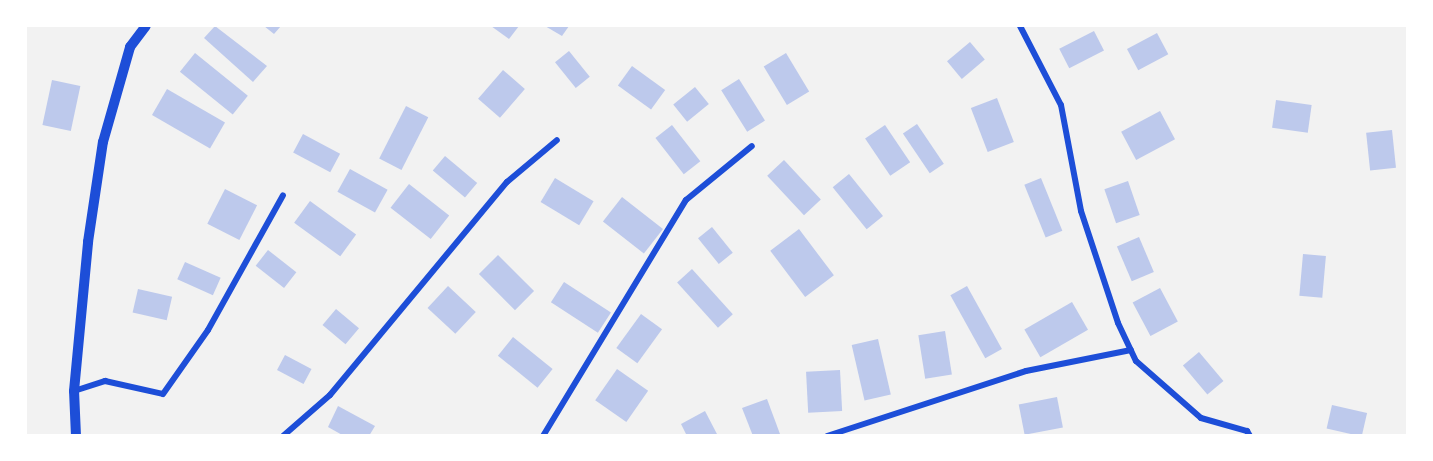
<!DOCTYPE html>
<html>
<head>
<meta charset="utf-8">
<style>
	body { margin:0 }
	#map { position:relative; width:1433px; height:461px; overflow:hidden; background:#f2f2f2; font-family:"Playfair Display",serif }
	div>[style] { position:absolute }
	.building>* { inset:0; background:#bdc9ec; transform-origin:0 0 }
	.minor>* { height:6px; margin:-3px; padding:0 3px; transform-origin:3px; border-radius:3px; background:#1d4ed8 }
	.tertiary>* { height:10px; margin:-5px; padding:0 5px; transform-origin:5px; border-radius:5px; background:#1d4ed8 }
	span { translate:-50% -50%; white-space:nowrap; text-align:center; line-height:1.15; -webkit-text-stroke:6px #fff; paint-order:stroke }
	.frame { position:absolute; inset:0; border:27px solid #fff; pointer-events:none }
</style>
</head>
<body>
<div id="map">
	<div class="building">
		<i style="clip-path:polygon(215px 26px,267px 66px,253px 82px,204px 38px)"></i>
		<i style="clip-path:polygon(264px 26px,281px 26px,274px 34px)"></i>
		<i style="clip-path:polygon(491px 26px,519px 26px,509px 39px)"></i>
		<i style="clip-path:polygon(545px 26px,569px 26px,562px 36px)"></i>
		<i style="left:1094px;top:31px;width:22px;height:39px;rotate:63deg"></i>
		<i style="left:1157px;top:33px;width:24px;height:34px;rotate:62deg"></i>
		<i style="left:970px;top:42px;width:23px;height:30px;rotate:50deg"></i>
		<i style="left:569px;top:51px;width:33px;height:18px;rotate:51deg"></i>
		<i style="left:195px;top:53px;width:68px;height:24px;rotate:39deg"></i>
		<i style="left:786px;top:53px;width:45px;height:26px;rotate:59deg"></i>
		<i style="left:632px;top:66px;width:41px;height:24px;rotate:36deg"></i>
		<i style="left:503px;top:70px;width:29px;height:38px;rotate:41deg"></i>
		<i style="left:739px;top:79px;width:49px;height:21px;rotate:58deg"></i>
		<i style="left:52px;top:80px;width:29px;height:46px;rotate:12deg"></i>
		<i style="left:695px;top:87px;width:22px;height:28px;rotate:51deg"></i>
		<i style="left:167px;top:89px;width:67px;height:30px;rotate:30deg"></i>
		<i style="left:997px;top:98px;width:47px;height:28px;rotate:69deg"></i>
		<i style="left:1276px;top:100px;width:36px;height:28px;rotate:8deg"></i>
		<i style="left:406px;top:106px;width:25px;height:59px;rotate:27deg"></i>
		<i style="left:1160px;top:111px;width:32px;height:44px;rotate:62deg"></i>
		<i style="left:917px;top:124px;width:48px;height:17px;rotate:56deg"></i>
		<i style="left:672px;top:125px;width:46px;height:21px;rotate:52deg"></i>
		<i style="left:885px;top:125px;width:45px;height:24px;rotate:56deg"></i>
		<i style="left:1392px;top:130px;width:38px;height:26px;rotate:84deg"></i>
		<i style="left:303px;top:134px;width:42px;height:21px;rotate:28deg"></i>
		<i style="left:445px;top:156px;width:42px;height:19px;rotate:40deg"></i>
		<i style="left:784px;top:160px;width:54px;height:23px;rotate:47deg"></i>
		<i style="left:350px;top:169px;width:43px;height:26px;rotate:29deg"></i>
		<i style="left:849px;top:174px;width:54px;height:21px;rotate:51deg"></i>
		<i style="left:555px;top:178px;width:45px;height:28px;rotate:31deg"></i>
		<i style="left:1041px;top:178px;width:57px;height:18px;rotate:68deg"></i>
		<i style="left:1128px;top:181px;width:36px;height:25px;rotate:71deg"></i>
		<i style="left:409px;top:184px;width:51px;height:30px;rotate:38deg"></i>
		<i style="left:225px;top:189px;width:36px;height:39px;rotate:27deg"></i>
		<i style="left:622px;top:197px;width:52px;height:31px;rotate:38deg"></i>
		<i style="left:310px;top:201px;width:57px;height:27px;rotate:36deg"></i>
		<i style="left:712px;top:227px;width:33px;height:18px;rotate:51deg"></i>
		<i style="left:799px;top:229px;width:58px;height:36px;rotate:53deg"></i>
		<i style="left:1139px;top:237px;width:38px;height:24px;rotate:67deg"></i>
		<i style="left:268px;top:250px;width:36px;height:20px;rotate:38deg"></i>
		<i style="left:1303px;top:254px;width:23px;height:42px;rotate:5deg"></i>
		<i style="left:498px;top:255px;width:51px;height:27px;rotate:45deg"></i>
		<i style="left:185px;top:262px;width:39px;height:19px;rotate:24deg"></i>
		<i style="left:692px;top:269px;width:61px;height:20px;rotate:48deg"></i>
		<i style="left:564px;top:282px;width:56px;height:24px;rotate:33deg"></i>
		<i style="left:448px;top:286px;width:38px;height:30px;rotate:43deg"></i>
		<i style="left:967px;top:286px;width:72px;height:19px;rotate:61deg"></i>
		<i style="left:1160px;top:288px;width:38px;height:31px;rotate:62deg"></i>
		<i style="left:138px;top:289px;width:35px;height:24px;rotate:13deg"></i>
		<i style="left:1072px;top:302px;width:32px;height:55px;rotate:60deg"></i>
		<i style="left:336px;top:309px;width:30px;height:21px;rotate:40deg"></i>
		<i style="left:641px;top:314px;width:26px;height:42px;rotate:36deg"></i>
		<i style="left:945px;top:331px;width:44px;height:27px;rotate:81deg"></i>
		<i style="left:513px;top:337px;width:51px;height:24px;rotate:39deg"></i>
		<i style="left:878px;top:339px;width:57px;height:27px;rotate:77deg"></i>
		<i style="left:1199px;top:352px;width:38px;height:21px;rotate:50deg"></i>
		<i style="left:285px;top:355px;width:30px;height:17px;rotate:28deg"></i>
		<i style="left:617px;top:369px;width:38px;height:38px;rotate:35deg"></i>
		<i style="left:840px;top:370px;width:41px;height:34px;rotate:87deg"></i>
		<i style="left:1057px;top:397px;width:31px;height:39px;rotate:79deg"></i>
		<i style="clip-path:polygon(767px 399px,780px 434px,753px 436px,742px 408px)"></i>
		<i style="left:1332px;top:405px;width:36px;height:24px;rotate:13deg"></i>
		<i style="clip-path:polygon(338px 406px,375px 426px,369px 436px,344px 436px,328px 427px)"></i>
		<i style="clip-path:polygon(705px 411px,718px 436px,687px 436px,681px 424px)"></i>
	</div>
	<div class="minor">
		<i style="left:1020px;top:26px;width:89px;rotate:62.6deg"></i>
		<i style="left:1061px;top:105px;width:108px;rotate:79.3deg"></i>
		<i style="left:1081px;top:211px;width:118px;rotate:71.7deg"></i>
		<i style="left:1118px;top:323px;width:42px;rotate:64.7deg"></i>
		<i style="left:1136px;top:361px;width:86px;rotate:41.2deg"></i>
		<i style="left:1201px;top:418px;width:48px;rotate:15.8deg"></i>
		<i style="left:1247px;top:431px;width:6px;rotate:59deg"></i>
		<i style="left:74px;top:391px;width:33px;rotate:-18deg"></i>
		<i style="left:105px;top:381px;width:59px;rotate:12.6deg"></i>
		<i style="left:163px;top:394px;width:78px;rotate:-54.9deg"></i>
		<i style="left:208px;top:330px;width:154px;rotate:-60.9deg"></i>
		<i style="left:283px;top:436px;width:62px;rotate:-41.1deg"></i>
		<i style="left:330px;top:395px;width:277px;rotate:-50.3deg"></i>
		<i style="left:507px;top:182px;width:65px;rotate:-40deg"></i>
		<i style="left:543px;top:436px;width:276px;rotate:-58.8deg"></i>
		<i style="left:686px;top:200px;width:85px;rotate:-39.3deg"></i>
		<i style="left:827px;top:436px;width:209px;rotate:-18.1deg"></i>
		<i style="left:1026px;top:371px;width:107px;rotate:-11.3deg"></i>
	</div>
	<div class="tertiary">
		<i style="left:76px;top:436px;width:45px;rotate:-92.5deg"></i>
		<i style="left:74px;top:391px;width:150px;rotate:-84.6deg"></i>
		<i style="left:88px;top:242px;width:101px;rotate:-81.5deg"></i>
		<i style="left:103px;top:142px;width:99px;rotate:-74.1deg"></i>
		<i style="left:130px;top:47px;width:26px;rotate:-53deg"></i>
	</div>
	<div class="frame"></div>
</div>
</body>
</html>
